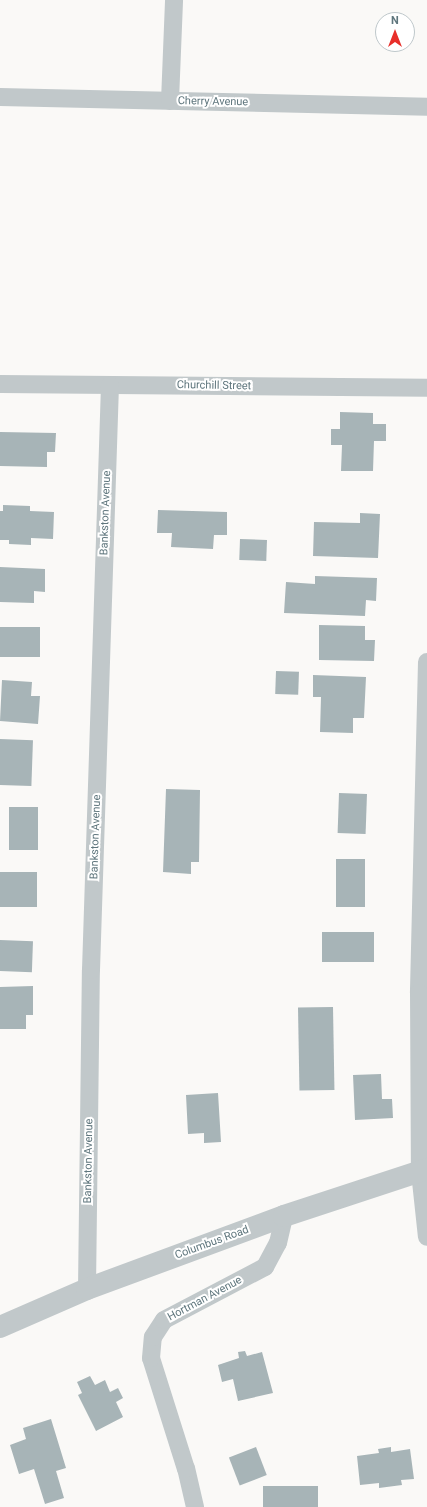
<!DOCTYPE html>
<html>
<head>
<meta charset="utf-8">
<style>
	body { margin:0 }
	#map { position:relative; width:427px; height:1507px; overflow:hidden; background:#faf9f7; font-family:Roboto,sans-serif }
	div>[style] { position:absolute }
	.building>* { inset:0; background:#a7b4b7; transform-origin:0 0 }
	.minor>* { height:18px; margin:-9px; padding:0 9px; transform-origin:9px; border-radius:9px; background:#c1c8ca }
	.tertiary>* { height:22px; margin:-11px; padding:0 11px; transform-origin:11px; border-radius:11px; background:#c1c8ca }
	span { translate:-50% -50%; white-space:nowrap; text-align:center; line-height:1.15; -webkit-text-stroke:4px #fff; paint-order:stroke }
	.street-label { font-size:11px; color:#5f767d }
	.north { position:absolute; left:375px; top:12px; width:40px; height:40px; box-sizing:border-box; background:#fff; border:1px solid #bfc8cb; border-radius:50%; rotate:0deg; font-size:11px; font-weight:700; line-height:16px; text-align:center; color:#5f767d }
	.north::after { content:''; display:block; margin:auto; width:14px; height:18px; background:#e82f2a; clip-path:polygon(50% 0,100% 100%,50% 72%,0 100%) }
</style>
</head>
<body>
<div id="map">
	<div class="building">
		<i style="clip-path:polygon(340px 412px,373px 413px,373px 424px,386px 424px,386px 441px,374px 441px,373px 471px,341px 471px,342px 445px,331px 445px,331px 429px,340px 429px)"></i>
		<i style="clip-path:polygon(0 432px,56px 433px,55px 452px,47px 452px,47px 467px,0 466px)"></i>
		<i style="clip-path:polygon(3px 505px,30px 506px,30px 511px,54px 512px,53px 539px,31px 538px,31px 545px,9px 544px,9px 540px,0 540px,0 511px,3px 511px)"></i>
		<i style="clip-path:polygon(158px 510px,227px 512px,227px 535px,214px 535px,213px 549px,171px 547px,172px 533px,157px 533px)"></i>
		<i style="clip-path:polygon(360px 513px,380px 514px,378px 558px,313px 556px,314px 522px,360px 523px)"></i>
		<i style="left:240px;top:539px;width:27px;height:21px;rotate:2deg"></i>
		<i style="clip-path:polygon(0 567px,45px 569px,45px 592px,34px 591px,34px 603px,0 602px)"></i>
		<i style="clip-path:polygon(315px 576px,377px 578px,376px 601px,366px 600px,365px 616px,284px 613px,286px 582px,315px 584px)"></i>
		<i style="clip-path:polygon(319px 625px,365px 626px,365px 640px,375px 640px,374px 661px,319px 660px)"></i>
		<i style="left:0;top:627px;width:40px;height:30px"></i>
		<i style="left:276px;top:671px;width:23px;height:23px;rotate:2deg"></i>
		<i style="clip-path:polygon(313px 675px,366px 677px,364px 718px,353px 718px,353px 733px,320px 732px,321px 697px,313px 697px)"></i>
		<i style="clip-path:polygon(2px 680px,32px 682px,31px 696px,40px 696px,38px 724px,0 721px)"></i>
		<i style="left:0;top:739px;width:33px;height:46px;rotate:2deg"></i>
		<i style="clip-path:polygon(166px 789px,200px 790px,199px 862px,191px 862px,191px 874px,163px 872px)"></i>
		<i style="left:339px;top:793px;width:28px;height:40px;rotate:2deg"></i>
		<i style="left:9px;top:807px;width:29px;height:43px"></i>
		<i style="left:336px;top:859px;width:29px;height:48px"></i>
		<i style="left:0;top:872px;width:37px;height:35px"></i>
		<i style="left:322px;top:932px;width:52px;height:30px"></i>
		<i style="left:0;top:940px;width:33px;height:31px;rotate:2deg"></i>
		<i style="clip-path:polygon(33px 986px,33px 1015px,26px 1015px,26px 1029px,0 1029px,0 987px)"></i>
		<i style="left:333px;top:1007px;width:83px;height:35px;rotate:89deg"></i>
		<i style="clip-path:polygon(381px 1074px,382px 1099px,392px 1099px,393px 1118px,355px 1120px,353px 1075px)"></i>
		<i style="clip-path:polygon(218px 1093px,221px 1142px,204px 1143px,204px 1133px,188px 1134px,186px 1095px)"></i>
		<i style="clip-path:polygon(245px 1351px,247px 1356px,262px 1352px,273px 1393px,238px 1401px,233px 1379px,222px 1382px,218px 1365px,239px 1358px,238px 1352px)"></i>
		<i style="clip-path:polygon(90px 1376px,95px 1385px,105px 1380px,110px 1392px,118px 1388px,123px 1398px,116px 1402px,123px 1417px,96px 1431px,78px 1395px,82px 1393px,77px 1382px)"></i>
		<i style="clip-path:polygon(51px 1419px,66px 1468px,56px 1471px,64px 1498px,45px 1504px,34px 1469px,19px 1474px,10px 1445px,26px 1439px,23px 1428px)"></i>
		<i style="left:256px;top:1447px;width:30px;height:29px;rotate:69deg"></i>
		<i style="clip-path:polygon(391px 1447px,391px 1452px,410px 1449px,414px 1479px,401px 1480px,402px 1485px,379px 1488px,379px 1483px,360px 1485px,357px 1456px,379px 1453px,378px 1449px)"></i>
		<i style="left:318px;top:1486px;width:21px;height:55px;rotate:90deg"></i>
	</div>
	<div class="minor">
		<i style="left:0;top:97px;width:427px;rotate:1.3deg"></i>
		<i style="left:170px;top:101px;width:101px;rotate:-87.7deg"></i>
		<i style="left:0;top:384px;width:427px;rotate:0.5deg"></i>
		<i style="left:427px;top:662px;width:331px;rotate:91.4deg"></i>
		<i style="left:419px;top:993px;width:179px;rotate:89.7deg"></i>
		<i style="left:420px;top:1172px;width:65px;rotate:83.9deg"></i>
		<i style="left:87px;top:1289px;width:319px;rotate:-89.3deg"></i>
		<i style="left:91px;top:970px;width:585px;rotate:-88.14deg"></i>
		<i style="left:195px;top:1507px;width:39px;rotate:-103deg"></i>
		<i style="left:186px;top:1469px;width:116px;rotate:-107.5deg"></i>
		<i style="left:151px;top:1358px;width:21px;rotate:-85deg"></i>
		<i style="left:153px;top:1337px;width:20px;rotate:-57deg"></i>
		<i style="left:164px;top:1320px;width:114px;rotate:-27.7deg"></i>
		<i style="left:265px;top:1267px;width:27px;rotate:-62deg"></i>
		<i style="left:278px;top:1243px;width:28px;rotate:-77deg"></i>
	</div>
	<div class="tertiary">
		<i style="left:0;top:1327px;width:95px;rotate:-23.6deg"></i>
		<i style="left:87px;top:1289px;width:210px;rotate:-20.3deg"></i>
		<i style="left:284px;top:1216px;width:151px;rotate:-18.2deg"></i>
	</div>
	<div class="street-label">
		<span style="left:213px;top:102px;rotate:1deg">Cherry Avenue</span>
		<span style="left:214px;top:386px;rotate:1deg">Churchill Street</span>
		<span style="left:106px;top:513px;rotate:-88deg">Bankston Avenue</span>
		<span style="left:96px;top:837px;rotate:-88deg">Bankston Avenue</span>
		<span style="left:89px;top:1161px;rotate:-89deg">Bankston Avenue</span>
		<span style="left:212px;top:1243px;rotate:-20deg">Columbus Road</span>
		<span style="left:205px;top:1299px;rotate:-28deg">Hortman Avenue</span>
	</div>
	<div class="north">N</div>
</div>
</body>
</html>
